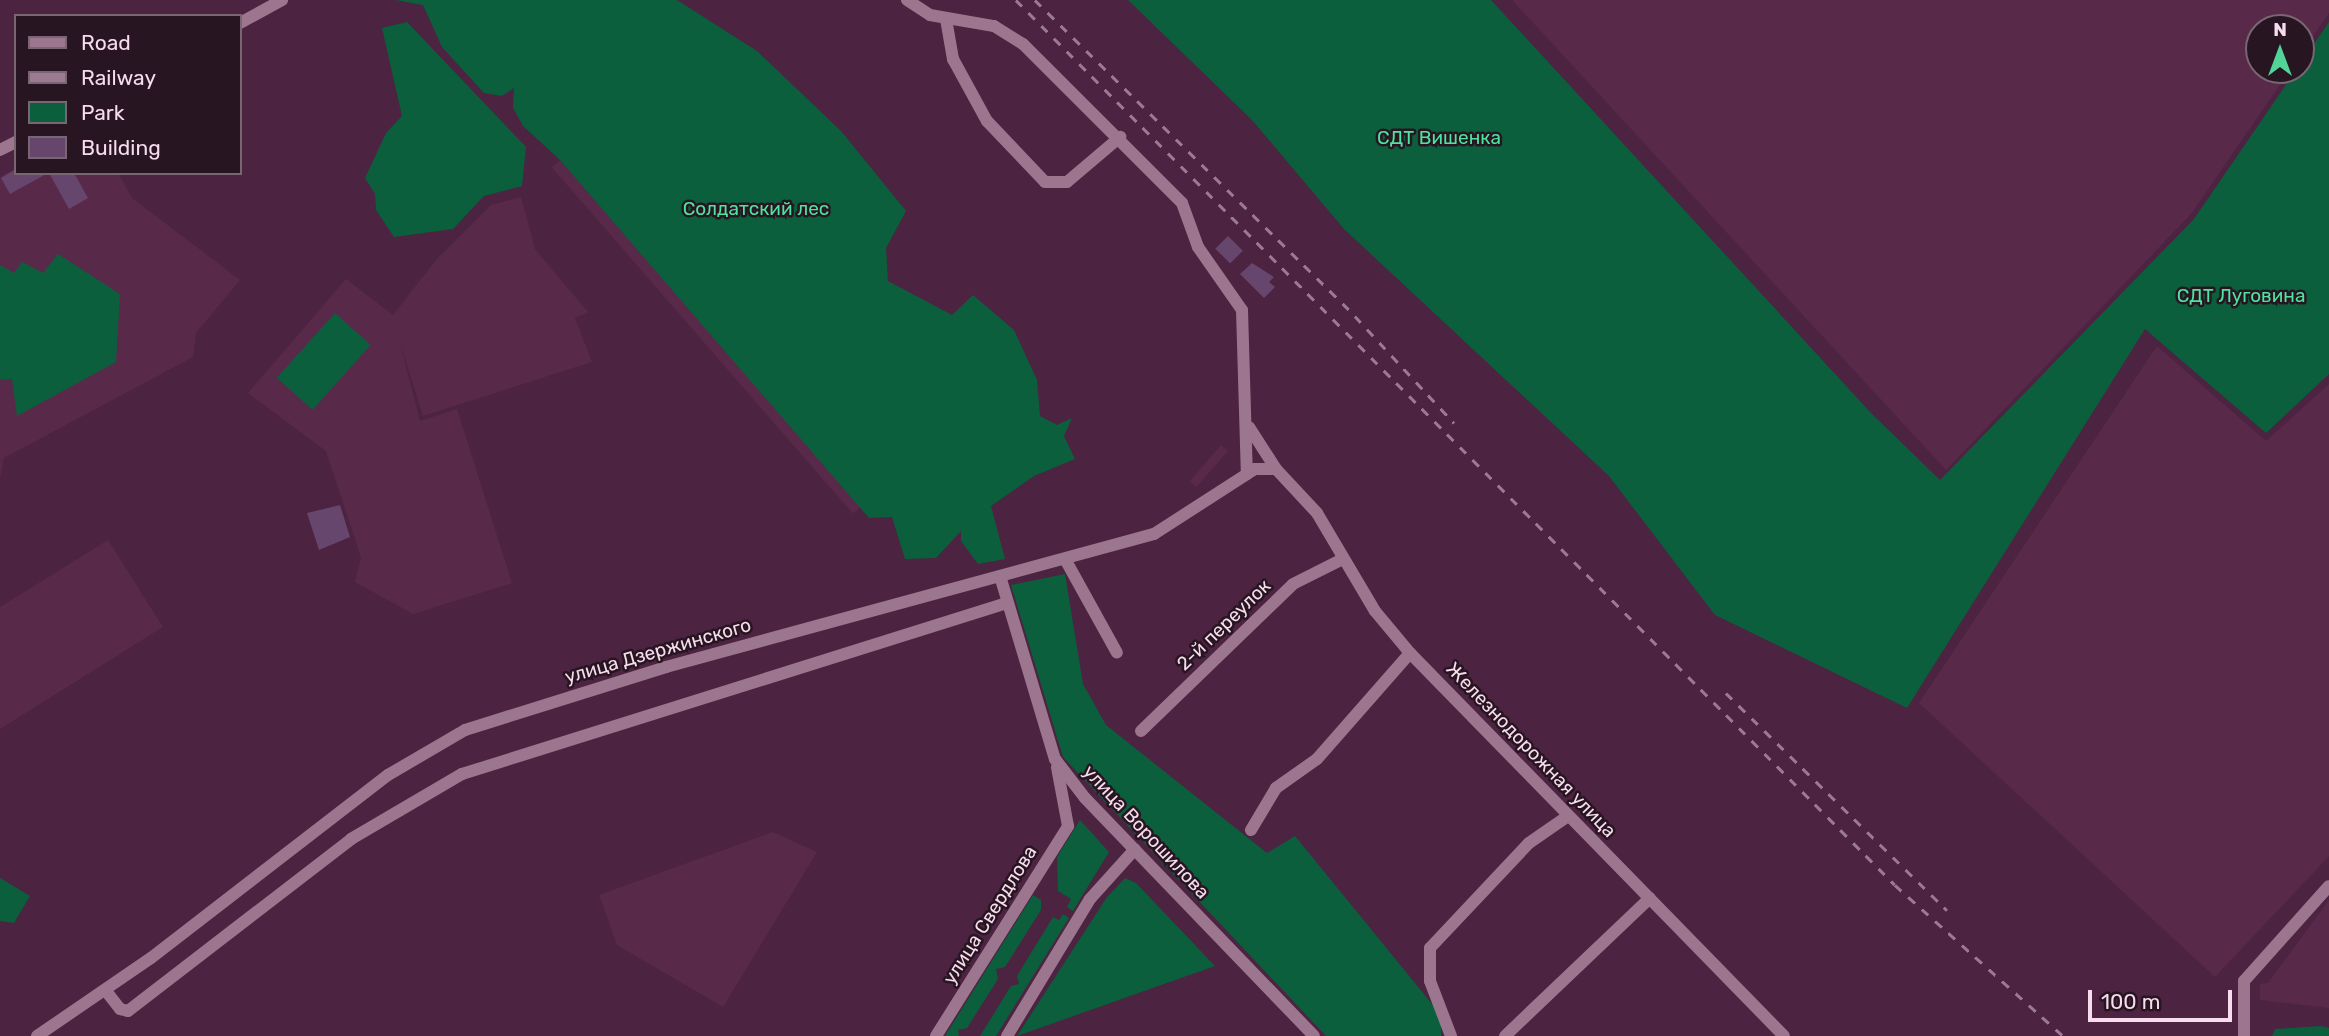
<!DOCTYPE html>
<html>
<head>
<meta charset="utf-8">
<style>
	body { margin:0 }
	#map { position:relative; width:2329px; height:1036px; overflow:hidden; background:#4c2340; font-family:Rubik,sans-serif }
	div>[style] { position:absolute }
	.built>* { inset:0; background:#59294a; transform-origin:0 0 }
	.green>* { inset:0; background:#0b5f3d; transform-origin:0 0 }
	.building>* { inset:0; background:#66466d; transform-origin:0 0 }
	.minor>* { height:12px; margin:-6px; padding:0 6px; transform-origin:6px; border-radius:6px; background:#9c768f }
	.rail>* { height:2.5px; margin-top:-1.25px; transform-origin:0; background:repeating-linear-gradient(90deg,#9c7a91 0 9px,transparent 0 18px) }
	span { translate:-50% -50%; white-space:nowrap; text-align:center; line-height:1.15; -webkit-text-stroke:5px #271521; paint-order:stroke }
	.park-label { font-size:19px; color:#4ee3a0 }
	.street-label { font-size:19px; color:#f7dced }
	.legend { position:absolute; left:14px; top:14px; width:228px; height:161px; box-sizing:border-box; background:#271521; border:2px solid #7a6573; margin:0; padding:9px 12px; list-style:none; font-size:21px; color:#f7dced }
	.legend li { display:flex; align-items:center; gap:14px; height:35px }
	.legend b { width:35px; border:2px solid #7a6573 }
	.north { position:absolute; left:2245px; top:14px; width:70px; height:70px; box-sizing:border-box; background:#271521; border:2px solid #7a6573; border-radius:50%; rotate:0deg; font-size:19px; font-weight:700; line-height:28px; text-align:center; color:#f7dced }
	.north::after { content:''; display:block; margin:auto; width:24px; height:32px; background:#52d397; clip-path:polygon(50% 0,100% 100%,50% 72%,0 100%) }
	.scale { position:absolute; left:2088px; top:990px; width:144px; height:32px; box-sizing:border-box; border:4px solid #f7dced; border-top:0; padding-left:9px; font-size:21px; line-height:24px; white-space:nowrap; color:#f7dced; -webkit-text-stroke:5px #271521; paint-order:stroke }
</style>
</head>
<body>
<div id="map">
	<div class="built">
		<i style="clip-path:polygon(1512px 0,2329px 0,2329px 13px,2301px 53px,2301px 28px,2259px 28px,2259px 70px,2290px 70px,2191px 214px,1946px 470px)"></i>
		<i style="left:560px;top:160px;width:459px;height:11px;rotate:49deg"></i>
		<i style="clip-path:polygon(16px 168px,16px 173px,118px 173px,132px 198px,240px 280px,196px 333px,193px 357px,4px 458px,0 478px,0 177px)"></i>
		<i style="clip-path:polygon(521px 197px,535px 249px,588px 312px,575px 318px,592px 362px,423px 416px,400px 343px,420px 421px,457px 409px,512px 583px,413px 614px,355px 582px,361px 557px,326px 451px,248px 393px,346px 279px,393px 315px,436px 260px,491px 205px)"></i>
		<i style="clip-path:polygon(2157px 346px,2266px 441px,2329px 384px,2329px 856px,2215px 977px,1919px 703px)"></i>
		<i style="left:1221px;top:445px;width:9px;height:48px;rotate:41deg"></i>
		<i style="clip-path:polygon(108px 540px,163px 627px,0 729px,0 607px)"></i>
		<i style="clip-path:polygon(773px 832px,817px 852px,723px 1007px,617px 945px,599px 895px)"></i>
		<i style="clip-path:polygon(2329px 900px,2329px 1008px,2260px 1000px,2260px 984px,2268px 983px)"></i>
	</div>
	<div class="green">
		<i style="clip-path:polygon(396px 0,677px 0,757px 51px,841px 131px,906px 211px,886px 248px,888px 281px,952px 315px,973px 295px,1014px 330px,1037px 380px,1040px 416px,1057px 425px,1072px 418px,1064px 436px,1075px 459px,1034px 476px,991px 506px,1005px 559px,978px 564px,961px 541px,961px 531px,936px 558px,905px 559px,892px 517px,869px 518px,559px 159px,523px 126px,513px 108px,514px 88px,502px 96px,484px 93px,442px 47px,423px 5px)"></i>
		<i style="clip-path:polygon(1128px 0,1491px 0,1871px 413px,1940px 480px,2194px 219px,2329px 22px,2329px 374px,2266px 433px,2145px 329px,1907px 708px,1715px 615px,1609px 476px,1344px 229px,1252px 120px)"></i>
		<i style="clip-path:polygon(407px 22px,526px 147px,522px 186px,484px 196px,453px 229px,394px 237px,376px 210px,375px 194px,365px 178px,386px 133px,402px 116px,382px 28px)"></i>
		<i style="clip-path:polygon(58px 254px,120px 294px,116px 362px,17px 416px,12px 379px,0 380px,0 265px,14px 273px,22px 262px,43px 273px)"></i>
		<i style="left:335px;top:313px;width:48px;height:87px;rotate:42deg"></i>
		<i style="clip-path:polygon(1065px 574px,1083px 684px,1106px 725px,1267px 853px,1295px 836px,1441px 1015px,1441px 1036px,1326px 1036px,1063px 757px,1011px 585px)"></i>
		<i style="clip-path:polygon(1080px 820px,1109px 852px,1073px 911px,1067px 907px,1071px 899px,1058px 891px,1057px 857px)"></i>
		<i style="clip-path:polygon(0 878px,30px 896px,14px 923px,0 921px)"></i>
		<i style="clip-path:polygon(1125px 878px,1136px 883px,1215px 966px,1017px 1036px,1107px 897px)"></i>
		<i style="clip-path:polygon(1033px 895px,1041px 900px,1041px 910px,1005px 967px,996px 969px,998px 979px,967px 1028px,958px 1030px,959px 1036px,945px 1036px)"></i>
		<i style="clip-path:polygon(1063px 914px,1069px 918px,996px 1036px,980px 1036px,1011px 986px,1019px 984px,1017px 976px,1053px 917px,1059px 920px)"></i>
		<i style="clip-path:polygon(2321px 1026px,2329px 1028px,2329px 1036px,2272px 1036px,2275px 1029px)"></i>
	</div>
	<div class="building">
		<i style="clip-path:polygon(16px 169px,16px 173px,48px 173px,10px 194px,1px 178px)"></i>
		<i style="clip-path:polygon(49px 173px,74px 173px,88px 198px,69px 209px)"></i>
		<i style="left:1228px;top:236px;width:21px;height:18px;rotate:45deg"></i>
		<i style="clip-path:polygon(1252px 263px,1274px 277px,1269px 282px,1275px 287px,1264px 298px,1240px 274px)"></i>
		<i style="clip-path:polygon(340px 505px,350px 537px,319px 550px,307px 513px)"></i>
	</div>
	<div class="minor">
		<i style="left:907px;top:0;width:27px;rotate:33deg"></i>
		<i style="left:930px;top:15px;width:65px;rotate:9.8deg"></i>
		<i style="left:994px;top:26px;width:34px;rotate:32deg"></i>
		<i style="left:1023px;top:44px;width:225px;rotate:45deg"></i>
		<i style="left:1182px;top:203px;width:47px;rotate:70deg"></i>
		<i style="left:1198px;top:247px;width:77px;rotate:55.1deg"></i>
		<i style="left:1242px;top:310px;width:164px;rotate:88.3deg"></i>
		<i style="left:946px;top:19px;width:41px;rotate:80.1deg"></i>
		<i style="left:953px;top:59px;width:71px;rotate:61.3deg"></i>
		<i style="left:987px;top:121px;width:84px;rotate:46.4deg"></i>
		<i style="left:1045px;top:182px;width:22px"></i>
		<i style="left:1067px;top:182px;width:70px;rotate:-40.3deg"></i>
		<i style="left:240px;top:23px;width:48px;rotate:-28.7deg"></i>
		<i style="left:0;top:150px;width:18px;rotate:-27deg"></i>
		<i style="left:1249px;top:427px;width:50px;rotate:57.3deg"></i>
		<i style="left:1276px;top:469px;width:60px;rotate:47deg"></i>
		<i style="left:1317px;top:513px;width:114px;rotate:59.4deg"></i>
		<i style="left:1375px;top:611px;width:55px;rotate:50.2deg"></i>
		<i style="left:1410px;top:653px;width:535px;rotate:45.68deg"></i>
		<i style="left:1065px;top:559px;width:107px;rotate:61deg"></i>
		<i style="left:1000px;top:576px;width:191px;rotate:73.3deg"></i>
		<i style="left:1055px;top:759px;width:49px;rotate:52.4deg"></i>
		<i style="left:1085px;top:798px;width:330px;rotate:46.1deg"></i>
		<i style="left:1141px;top:731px;width:211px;rotate:-44deg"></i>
		<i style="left:1293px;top:584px;width:56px;rotate:-26.6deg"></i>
		<i style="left:1251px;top:830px;width:49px;rotate:-59.2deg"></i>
		<i style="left:1276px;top:788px;width:50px;rotate:-35.3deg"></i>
		<i style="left:1317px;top:759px;width:141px;rotate:-48.7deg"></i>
		<i style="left:106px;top:991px;width:23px;rotate:52deg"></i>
		<i style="left:120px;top:1009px;width:8px;rotate:14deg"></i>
		<i style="left:128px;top:1011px;width:282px;rotate:-37.6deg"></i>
		<i style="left:351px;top:839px;width:129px;rotate:-30.4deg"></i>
		<i style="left:462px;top:774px;width:571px;rotate:-17.42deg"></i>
		<i style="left:37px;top:1036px;width:138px;rotate:-34.4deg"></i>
		<i style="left:151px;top:958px;width:299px;rotate:-37.7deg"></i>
		<i style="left:388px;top:775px;width:89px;rotate:-30.3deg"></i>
		<i style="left:465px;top:730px;width:211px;rotate:-17.4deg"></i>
		<i style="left:666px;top:667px;width:506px;rotate:-15.25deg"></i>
		<i style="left:1154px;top:534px;width:120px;rotate:-32.8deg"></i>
		<i style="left:1255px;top:469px;width:21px"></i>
		<i style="left:936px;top:1036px;width:248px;rotate:-57.8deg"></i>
		<i style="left:1068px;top:826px;width:60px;rotate:-100.6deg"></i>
		<i style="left:1007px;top:1036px;width:160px;rotate:-58.8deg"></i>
		<i style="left:1090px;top:899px;width:67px;rotate:-48deg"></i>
		<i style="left:1451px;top:1036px;width:59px;rotate:-110.9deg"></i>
		<i style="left:1430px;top:981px;width:33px;rotate:-90deg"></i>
		<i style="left:1430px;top:948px;width:144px;rotate:-46.7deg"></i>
		<i style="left:1529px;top:843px;width:47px;rotate:-34.7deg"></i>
		<i style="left:1505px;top:1036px;width:200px;rotate:-43.6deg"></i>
		<i style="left:2244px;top:1036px;width:55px;rotate:-90deg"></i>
		<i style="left:2244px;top:981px;width:127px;rotate:-48.2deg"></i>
	</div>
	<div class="rail">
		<i style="left:1016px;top:0;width:1247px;rotate:45.19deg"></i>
		<i style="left:1895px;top:885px;width:226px;rotate:41.9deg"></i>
		<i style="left:1035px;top:0;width:450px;rotate:44.6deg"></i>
		<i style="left:1355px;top:316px;width:146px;rotate:47.2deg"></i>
		<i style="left:1726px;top:693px;width:310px;rotate:44.5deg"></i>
	</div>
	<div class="park-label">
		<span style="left:1439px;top:138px">СДТ Вишенка</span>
		<span style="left:756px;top:209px">Солдатский лес</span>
		<span style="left:2241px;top:296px">СДТ Луговина</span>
	</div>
	<div class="street-label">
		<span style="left:1224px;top:625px;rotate:-44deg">2-й переулок</span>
		<span style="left:658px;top:651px;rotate:-16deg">улица Дзержинского</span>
		<span style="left:1531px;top:750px;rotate:46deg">Железнодорожная улица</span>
		<span style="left:1146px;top:832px;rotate:47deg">улица Ворошилова</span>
		<span style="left:990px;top:915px;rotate:-58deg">улица Свердлова</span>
	</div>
	<ul class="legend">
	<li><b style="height:9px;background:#9c768f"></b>Road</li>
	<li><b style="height:9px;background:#9c7a91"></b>Railway</li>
	<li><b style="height:19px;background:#0b5f3d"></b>Park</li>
	<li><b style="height:19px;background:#66466d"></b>Building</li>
	</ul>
	<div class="north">N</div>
	<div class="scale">100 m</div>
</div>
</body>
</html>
